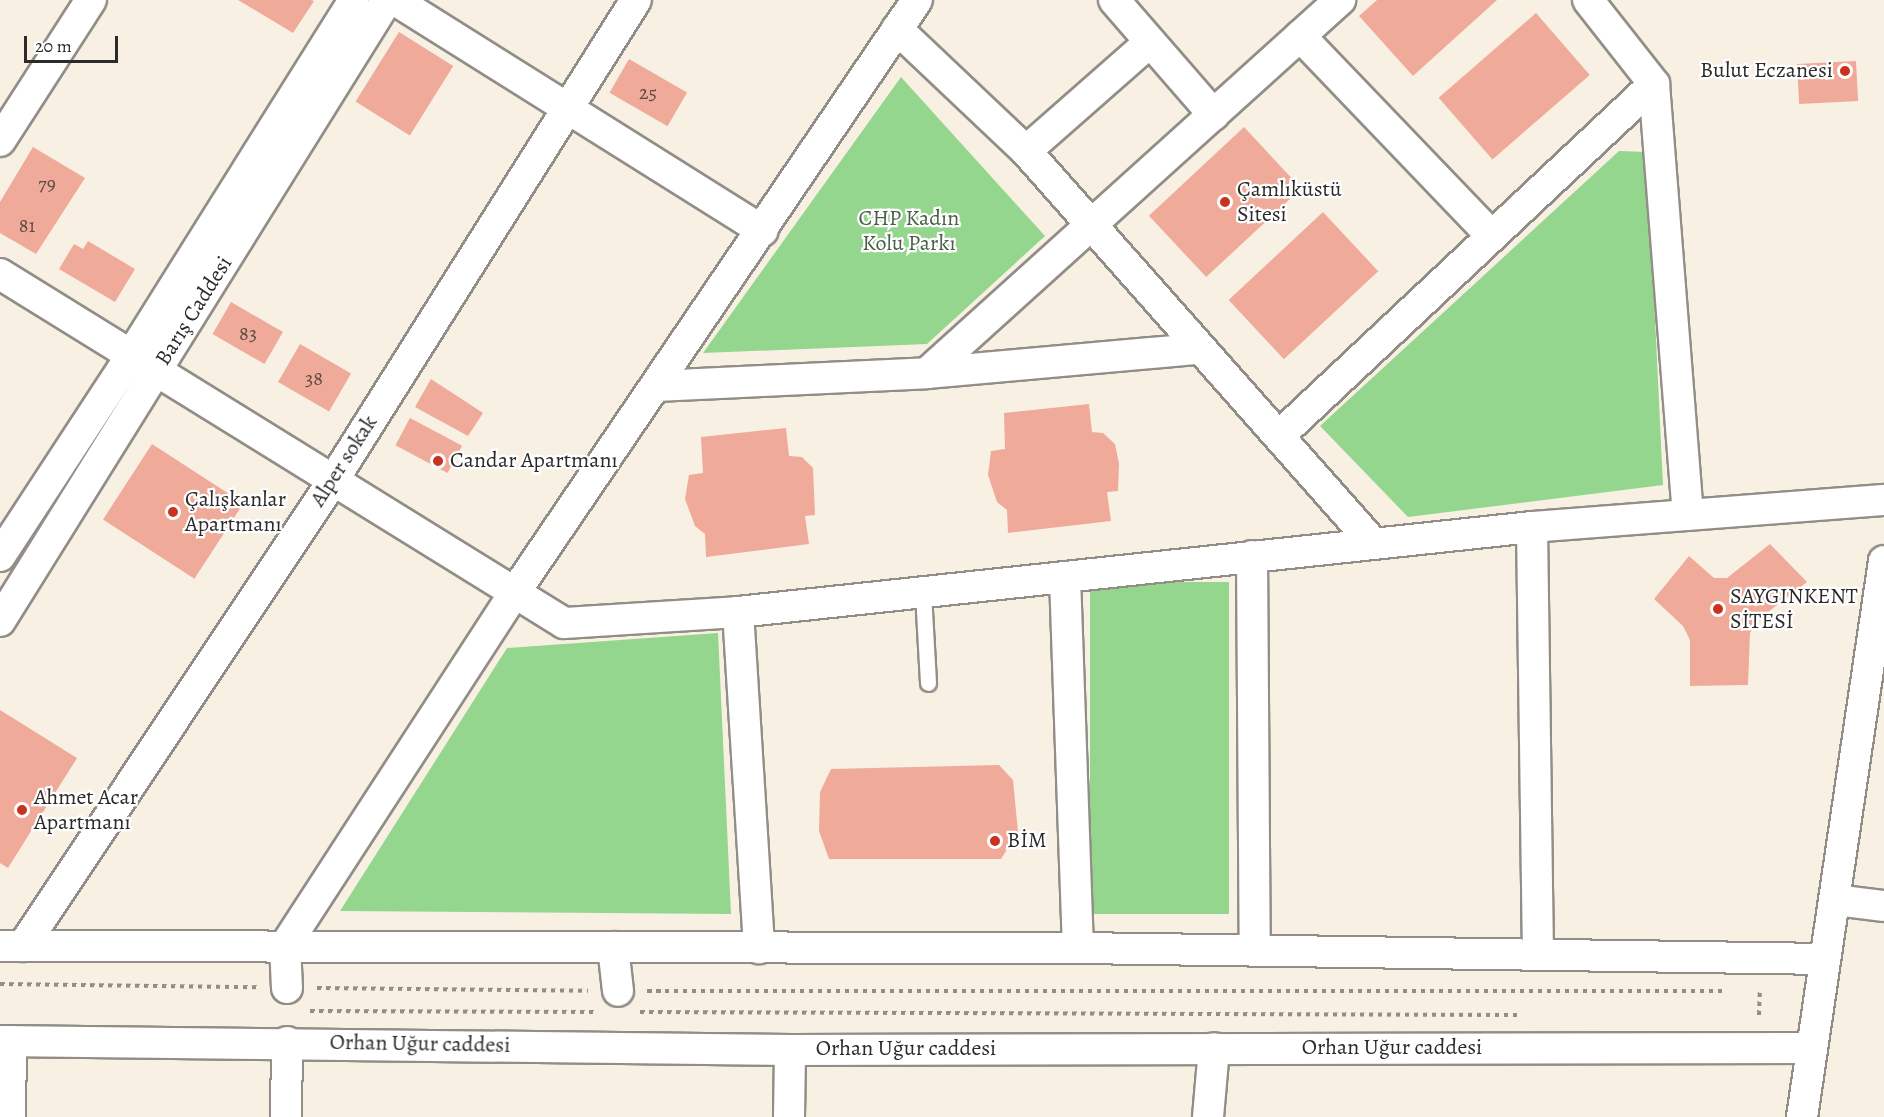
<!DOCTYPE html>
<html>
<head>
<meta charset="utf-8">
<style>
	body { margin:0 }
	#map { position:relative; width:1884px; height:1117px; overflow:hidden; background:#f8f1e3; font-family:Alegreya,serif }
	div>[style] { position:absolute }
	.green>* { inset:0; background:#94d68d; transform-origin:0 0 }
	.building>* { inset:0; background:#efaa99; transform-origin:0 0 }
	.path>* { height:4px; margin-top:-2px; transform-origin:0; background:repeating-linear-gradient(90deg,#928e87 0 4.5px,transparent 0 9px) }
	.roads { filter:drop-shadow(2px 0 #928e87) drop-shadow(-2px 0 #928e87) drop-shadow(0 2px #928e87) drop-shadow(0 -2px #928e87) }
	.lane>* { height:15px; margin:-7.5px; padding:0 7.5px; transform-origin:7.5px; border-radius:7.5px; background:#fff }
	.street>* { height:30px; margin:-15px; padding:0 15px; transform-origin:15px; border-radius:15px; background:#fff }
	.dots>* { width:16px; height:16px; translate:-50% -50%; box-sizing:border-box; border:3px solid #fff; border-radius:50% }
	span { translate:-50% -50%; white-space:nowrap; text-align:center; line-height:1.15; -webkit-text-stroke:4.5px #fff; paint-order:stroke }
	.number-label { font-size:20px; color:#5c4b46 }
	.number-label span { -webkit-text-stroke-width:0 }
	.poi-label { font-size:22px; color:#2b2b2b }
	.right { translate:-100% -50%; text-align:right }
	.left { translate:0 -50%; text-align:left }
	.park-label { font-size:22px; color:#4a5e48 }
	.street-label { font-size:22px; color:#2b2b2b }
	.scale { position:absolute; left:24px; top:36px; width:94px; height:27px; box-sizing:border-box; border:3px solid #2b2b2b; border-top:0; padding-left:8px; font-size:18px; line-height:21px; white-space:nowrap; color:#2b2b2b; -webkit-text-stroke:4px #fff; paint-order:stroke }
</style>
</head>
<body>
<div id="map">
	<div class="green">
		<i style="clip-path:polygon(901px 77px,1045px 236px,927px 344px,703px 353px)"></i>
		<i style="clip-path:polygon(1619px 151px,1647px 152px,1663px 485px,1408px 517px,1320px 426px)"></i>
		<i style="left:1229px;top:582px;width:332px;height:139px;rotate:90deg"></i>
		<i style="clip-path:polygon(718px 633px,731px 914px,340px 911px,507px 648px)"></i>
	</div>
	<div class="building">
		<i style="clip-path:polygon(238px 0,311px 0,314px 1px,293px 33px)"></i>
		<i style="clip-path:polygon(1377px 0,1497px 0,1413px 76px,1359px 16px)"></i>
		<i style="left:1536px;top:13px;width:82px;height:129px;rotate:49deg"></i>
		<i style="left:399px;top:32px;width:64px;height:82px;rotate:32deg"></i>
		<i style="left:629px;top:59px;width:67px;height:39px;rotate:30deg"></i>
		<i style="left:1856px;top:61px;width:40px;height:59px;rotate:87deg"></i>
		<i style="left:1244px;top:127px;width:84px;height:130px;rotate:47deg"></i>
		<i style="clip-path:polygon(33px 147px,85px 178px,36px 254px,0 233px,0 202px)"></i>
		<i style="left:1323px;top:212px;width:81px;height:129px;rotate:47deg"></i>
		<i style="clip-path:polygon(88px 241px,135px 269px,115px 302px,59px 269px,74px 244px,83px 249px)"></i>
		<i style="left:231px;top:302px;width:60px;height:37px;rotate:30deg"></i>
		<i style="left:300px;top:344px;width:59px;height:44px;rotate:30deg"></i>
		<i style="clip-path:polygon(431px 379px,483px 413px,468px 436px,415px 407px)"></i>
		<i style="clip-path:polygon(1089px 404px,1092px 432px,1103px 433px,1115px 444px,1119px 464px,1118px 491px,1107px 492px,1111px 521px,1008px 533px,1007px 510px,997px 502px,988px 475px,991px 451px,1005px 449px,1004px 413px)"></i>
		<i style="left:410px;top:418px;width:59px;height:31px;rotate:28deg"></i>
		<i style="clip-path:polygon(786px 428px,789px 456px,802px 457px,813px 468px,815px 515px,805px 516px,809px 544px,706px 557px,705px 534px,695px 526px,685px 499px,689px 475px,703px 473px,701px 437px)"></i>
		<i style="left:152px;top:444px;width:109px;height:90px;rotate:33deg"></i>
		<i style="clip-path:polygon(1770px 544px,1807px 582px,1759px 619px,1750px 633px,1748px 685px,1690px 686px,1690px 640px,1683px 626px,1654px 599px,1689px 556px,1714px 578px,1727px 578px)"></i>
		<i style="clip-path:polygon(0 710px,77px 758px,8px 868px,0 863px)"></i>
		<i style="clip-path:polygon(999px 765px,1013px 780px,1018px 832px,1001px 859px,829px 859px,819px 831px,820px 792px,831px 769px)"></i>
	</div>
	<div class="path">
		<i style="left:0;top:984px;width:258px;rotate:0.7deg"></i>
		<i style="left:317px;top:988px;width:271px;rotate:0.6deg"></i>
		<i style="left:647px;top:991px;width:1078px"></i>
		<i style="left:310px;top:1011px;width:286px;rotate:0.2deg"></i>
		<i style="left:640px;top:1012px;width:877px;rotate:0.2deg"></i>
		<i style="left:1759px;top:1015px;width:24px;rotate:-88deg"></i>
	</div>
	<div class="roads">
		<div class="lane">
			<i style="left:923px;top:593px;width:90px;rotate:86.8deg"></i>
		</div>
		<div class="street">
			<i style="left:395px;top:0;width:434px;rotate:32.1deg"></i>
			<i style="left:1114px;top:0;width:152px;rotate:49deg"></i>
			<i style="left:1588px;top:0;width:107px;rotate:51.8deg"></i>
			<i style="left:1654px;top:84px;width:432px;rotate:85.5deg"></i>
			<i style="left:897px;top:29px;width:178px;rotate:43.4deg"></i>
			<i style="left:1026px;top:151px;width:524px;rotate:48.48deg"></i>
			<i style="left:1300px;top:36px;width:277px;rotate:46.2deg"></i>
			<i style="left:0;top:141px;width:168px;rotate:-57.2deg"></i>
			<i style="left:1026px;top:151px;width:165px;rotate:-41.3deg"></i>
			<i style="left:0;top:274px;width:663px;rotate:31.75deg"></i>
			<i style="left:564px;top:623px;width:174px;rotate:-3.6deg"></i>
			<i style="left:738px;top:612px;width:799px;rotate:-6.11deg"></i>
			<i style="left:1532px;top:527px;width:353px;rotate:-4.4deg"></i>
			<i style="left:927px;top:373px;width:557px;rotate:-42.09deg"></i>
			<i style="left:656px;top:386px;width:271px;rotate:-2.7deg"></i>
			<i style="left:927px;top:373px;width:272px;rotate:-5.1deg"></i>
			<i style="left:1279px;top:436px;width:514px;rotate:-43.19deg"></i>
			<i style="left:1532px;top:527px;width:427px;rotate:89.2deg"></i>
			<i style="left:0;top:556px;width:238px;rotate:-56.8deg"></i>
			<i style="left:130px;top:357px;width:421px;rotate:-57.9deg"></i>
			<i style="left:1252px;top:556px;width:395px;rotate:89.6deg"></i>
			<i style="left:1065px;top:577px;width:371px;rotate:88deg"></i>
			<i style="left:738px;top:612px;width:337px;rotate:86.4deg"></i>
			<i style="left:0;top:621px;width:732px;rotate:-58.07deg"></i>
			<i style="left:1835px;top:900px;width:49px;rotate:7deg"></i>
			<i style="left:0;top:946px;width:1078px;rotate:0.11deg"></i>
			<i style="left:1078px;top:948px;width:747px;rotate:0.84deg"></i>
			<i style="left:23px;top:946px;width:561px;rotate:-56.34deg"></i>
			<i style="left:334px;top:479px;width:566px;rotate:-57.77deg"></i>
			<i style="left:613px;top:947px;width:44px;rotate:83.5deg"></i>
			<i style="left:287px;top:988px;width:42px;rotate:-92.7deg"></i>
			<i style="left:285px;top:946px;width:419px;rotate:-57deg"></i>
			<i style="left:513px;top:595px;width:719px;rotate:-55.82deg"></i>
			<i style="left:0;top:1041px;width:790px;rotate:0.65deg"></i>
			<i style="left:790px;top:1050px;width:1022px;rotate:-0.11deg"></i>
			<i style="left:10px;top:1117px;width:76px;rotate:-89.2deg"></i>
			<i style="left:286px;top:1117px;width:75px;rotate:-89.2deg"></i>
			<i style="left:789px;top:1117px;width:67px;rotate:-89.1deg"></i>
			<i style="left:1208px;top:1117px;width:69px;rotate:-85deg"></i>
			<i style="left:1802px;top:1117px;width:562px;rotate:-81.61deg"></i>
		</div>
	</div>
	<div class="dots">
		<i style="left:1845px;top:71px;background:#c8321e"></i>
		<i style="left:1225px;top:202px;background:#c8321e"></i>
		<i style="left:438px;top:461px;background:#c8321e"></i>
		<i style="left:173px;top:512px;background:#c8321e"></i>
		<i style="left:1718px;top:609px;background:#c8321e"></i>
		<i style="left:22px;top:810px;background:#c8321e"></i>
		<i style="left:995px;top:841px;background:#c8321e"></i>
	</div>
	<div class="number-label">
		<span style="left:648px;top:92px">25</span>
		<span style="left:47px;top:183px">79</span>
		<span style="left:27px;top:225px">81</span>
		<span style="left:248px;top:333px">83</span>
		<span style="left:314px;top:378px">38</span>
	</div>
	<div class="poi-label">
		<span class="right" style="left:1833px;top:71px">Bulut Eczanesi</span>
		<span class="left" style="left:1237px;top:202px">Çamlıküstü<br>Sitesi</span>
		<span class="left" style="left:450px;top:461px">Candar Apartmanı</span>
		<span class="left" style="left:185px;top:512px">Çalışkanlar<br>Apartmanı</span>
		<span class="left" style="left:1730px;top:609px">SAYGINKENT<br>SİTESİ</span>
		<span class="left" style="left:34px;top:810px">Ahmet Acar<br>Apartmanı</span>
		<span class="left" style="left:1007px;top:841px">BİM</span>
	</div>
	<div class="park-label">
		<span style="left:909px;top:231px">CHP Kadın<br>Kolu Parkı</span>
	</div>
	<div class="street-label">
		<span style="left:194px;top:311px;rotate:-58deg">Barış Caddesi</span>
		<span style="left:344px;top:461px;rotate:-57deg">Alper sokak</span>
		<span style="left:420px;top:1044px;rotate:1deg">Orhan Uğur caddesi</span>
		<span style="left:1392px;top:1048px">Orhan Uğur caddesi</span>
		<span style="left:906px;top:1049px">Orhan Uğur caddesi</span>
	</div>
	<div class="scale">20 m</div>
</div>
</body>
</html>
